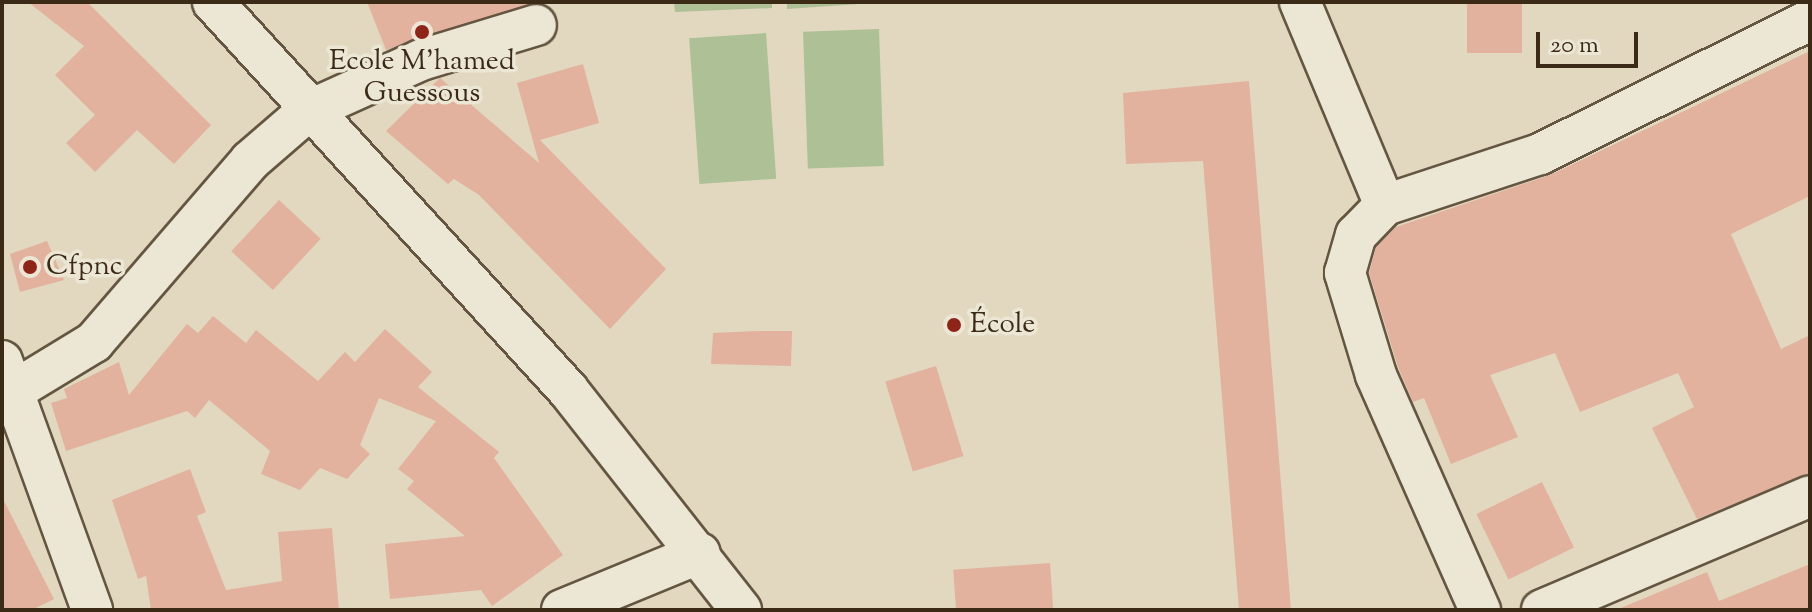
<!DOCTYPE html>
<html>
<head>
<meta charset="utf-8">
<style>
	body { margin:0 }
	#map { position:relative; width:1812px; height:612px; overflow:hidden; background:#e1d8bf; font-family:"Sorts Mill Goudy",serif }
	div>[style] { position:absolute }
	.green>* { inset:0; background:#aec096; transform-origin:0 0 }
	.building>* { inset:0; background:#e2b29f; transform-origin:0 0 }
	.roads { filter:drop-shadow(2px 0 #645640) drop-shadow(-2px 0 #645640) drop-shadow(0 2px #645640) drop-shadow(0 -2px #645640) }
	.minor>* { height:40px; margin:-20px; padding:0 20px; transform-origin:20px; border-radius:20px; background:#ece6d5 }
	.dots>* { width:22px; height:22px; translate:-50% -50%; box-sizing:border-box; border:4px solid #ece6d5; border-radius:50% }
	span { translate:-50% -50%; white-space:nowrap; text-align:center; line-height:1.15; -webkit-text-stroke:7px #ece6d5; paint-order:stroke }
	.poi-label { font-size:28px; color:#3a2a16 }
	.left { translate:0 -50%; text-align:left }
	.frame { position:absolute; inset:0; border:4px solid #3a2a16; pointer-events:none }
	.scale { position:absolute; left:1536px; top:32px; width:102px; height:36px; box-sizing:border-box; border:4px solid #3a2a16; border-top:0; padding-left:10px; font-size:24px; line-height:28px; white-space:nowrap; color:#3a2a16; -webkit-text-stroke:6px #ece6d5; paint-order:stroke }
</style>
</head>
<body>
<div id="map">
	<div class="green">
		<i style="clip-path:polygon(674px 2px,772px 2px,772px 8px,675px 12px)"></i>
		<i style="clip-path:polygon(787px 2px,888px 2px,787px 9px)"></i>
		<i style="left:879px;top:29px;width:137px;height:76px;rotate:88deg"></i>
		<i style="left:766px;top:33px;width:146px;height:77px;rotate:86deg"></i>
	</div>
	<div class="building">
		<i style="clip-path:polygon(28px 2px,87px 2px,211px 125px,174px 164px,137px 130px,95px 172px,66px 143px,95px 115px,55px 75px,84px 46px)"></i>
		<i style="clip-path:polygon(367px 2px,535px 2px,535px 3px,386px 50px)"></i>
		<i style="left:1467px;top:2px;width:55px;height:51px"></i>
		<i style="clip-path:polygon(1810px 51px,1810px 196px,1731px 234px,1781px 349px,1810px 335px,1810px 473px,1697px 519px,1652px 428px,1694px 407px,1678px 373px,1580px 412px,1555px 353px,1490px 375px,1518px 437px,1451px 464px,1424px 398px,1413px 402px,1398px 367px,1369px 273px,1376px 247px,1396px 227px,1550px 175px)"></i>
		<i style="clip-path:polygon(583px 64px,599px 123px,540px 140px,666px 269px,610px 329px,479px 195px,454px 179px,448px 184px,386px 131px,440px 78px,539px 163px,517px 83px)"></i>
		<i style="clip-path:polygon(1249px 81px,1291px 610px,1239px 610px,1203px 161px,1126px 164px,1123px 93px)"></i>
		<i style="left:279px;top:200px;width:57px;height:70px;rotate:43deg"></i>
		<i style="clip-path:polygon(47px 241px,64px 280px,20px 292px,10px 254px)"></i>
		<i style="clip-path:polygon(213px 316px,246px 343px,256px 330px,318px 381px,345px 352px,355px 362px,385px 329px,432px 372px,418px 387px,499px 452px,494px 458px,563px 555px,492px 606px,481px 590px,390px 599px,385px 544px,465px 536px,407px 489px,414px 481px,398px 469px,436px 421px,379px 398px,360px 445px,370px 454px,347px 479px,320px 468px,300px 490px,261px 474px,270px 451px,209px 400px,195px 418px,187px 411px,66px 451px,51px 403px,67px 398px,64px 389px,119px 362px,129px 395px,187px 324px,198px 333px)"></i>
		<i style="clip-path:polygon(757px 331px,792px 331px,791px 366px,711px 364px,713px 333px)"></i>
		<i style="left:936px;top:366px;width:94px;height:53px;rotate:73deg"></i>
		<i style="clip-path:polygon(190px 469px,206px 512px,197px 516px,226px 590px,282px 581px,278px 532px,332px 528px,339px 610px,151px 610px,146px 576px,138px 579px,112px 500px)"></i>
		<i style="left:1542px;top:482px;width:73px;height:73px;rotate:64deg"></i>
		<i style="clip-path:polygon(2px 497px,54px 599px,32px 610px,2px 610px)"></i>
		<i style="left:1050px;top:563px;width:47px;height:97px;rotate:86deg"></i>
		<i style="clip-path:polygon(1810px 564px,1810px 610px,1616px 610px,1707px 572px,1719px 601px)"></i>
	</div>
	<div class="roads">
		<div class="minor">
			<i style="left:213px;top:2px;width:526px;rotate:47.54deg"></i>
			<i style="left:568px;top:390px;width:280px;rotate:51.8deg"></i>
			<i style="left:1300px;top:2px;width:220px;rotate:67.3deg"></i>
			<i style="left:2px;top:361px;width:265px;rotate:70.1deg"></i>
			<i style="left:2px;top:398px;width:108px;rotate:-31.3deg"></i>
			<i style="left:94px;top:342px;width:239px;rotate:-49.2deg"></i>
			<i style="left:250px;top:161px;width:77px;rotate:-40.8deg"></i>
			<i style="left:308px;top:111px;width:124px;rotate:-24.3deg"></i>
			<i style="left:421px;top:60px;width:120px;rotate:-16.9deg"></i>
			<i style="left:562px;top:610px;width:149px;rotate:-22.4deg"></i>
			<i style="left:1480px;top:610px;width:257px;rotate:-113.9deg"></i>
			<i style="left:1376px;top:375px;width:107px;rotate:-106.9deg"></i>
			<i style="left:1345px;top:273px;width:40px;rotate:-74deg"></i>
			<i style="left:1356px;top:235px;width:42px;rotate:-46deg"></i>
			<i style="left:1385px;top:205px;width:163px;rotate:-18.2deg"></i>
			<i style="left:1540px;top:154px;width:301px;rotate:-26.4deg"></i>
			<i style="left:1542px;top:610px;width:291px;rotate:-23deg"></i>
		</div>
	</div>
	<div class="dots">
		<i style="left:422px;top:32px;background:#8f2418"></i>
		<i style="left:30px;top:267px;background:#8f2418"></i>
		<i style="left:954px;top:325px;background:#8f2418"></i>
	</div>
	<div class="poi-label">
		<span style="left:422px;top:78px">Ecole M'hamed<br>Guessous</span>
		<span class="left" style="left:46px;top:267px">Cfpnc</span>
		<span class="left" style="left:970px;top:325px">École</span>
	</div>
	<div class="frame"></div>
	<div class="scale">20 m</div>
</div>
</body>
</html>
